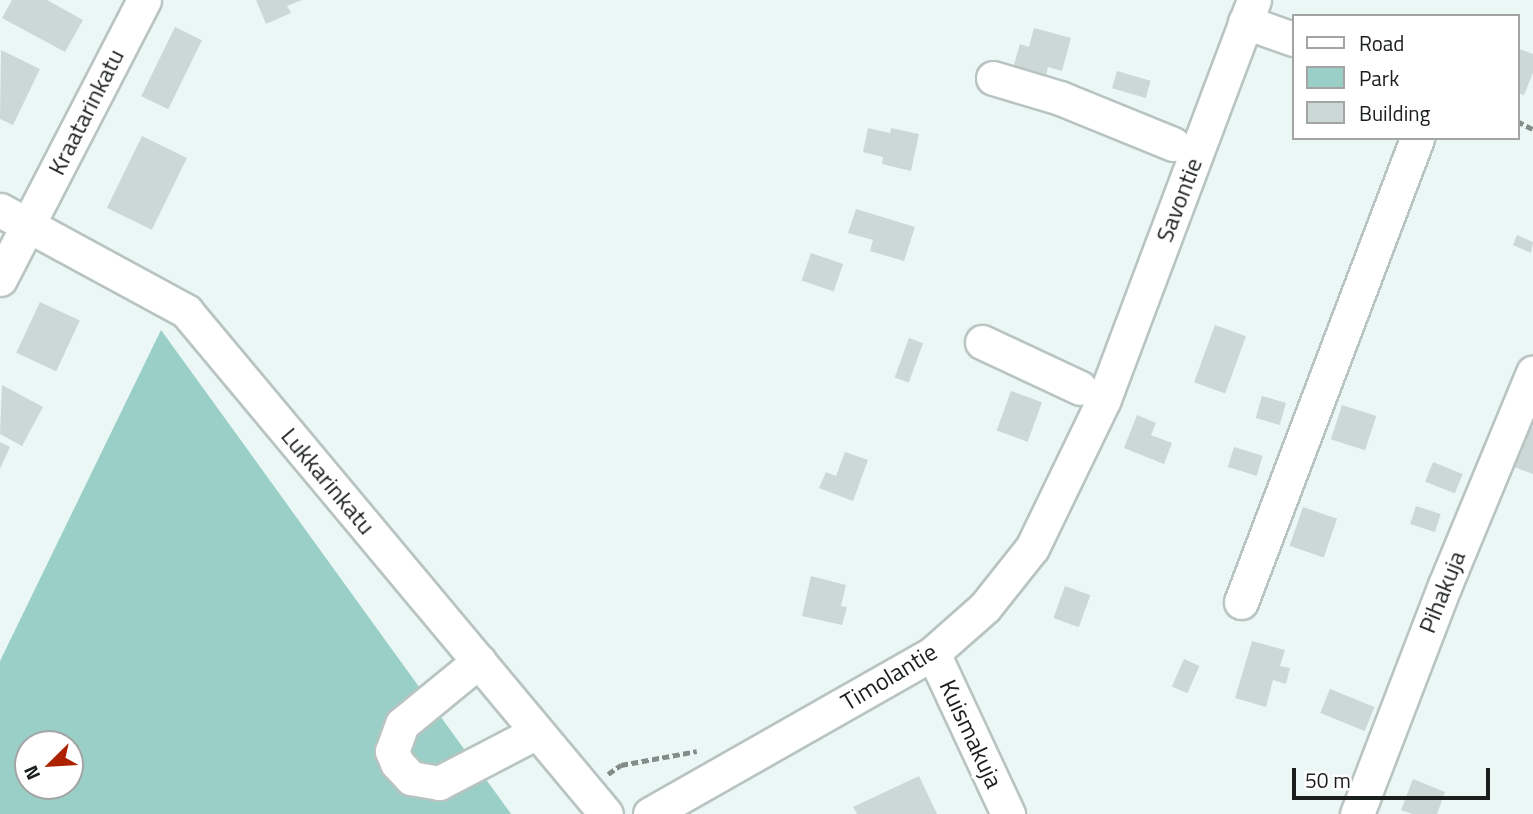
<!DOCTYPE html>
<html>
<head>
<meta charset="utf-8">
<style>
	body { margin:0 }
	#map { position:relative; width:1533px; height:814px; overflow:hidden; background:#ebf7f5; font-family:"Titillium Web",sans-serif }
	div>[style] { position:absolute }
	.green>* { inset:0; background:#99cfc6 }
	.building>* { inset:0; background:#ccd8d6; transform-origin:0 0 }
	.path>* { height:4.5px; margin-top:-2.25px; transform-origin:0; background:repeating-linear-gradient(90deg,#848c8a 0 7px,transparent 0 10.5px) }
	.roads { filter:drop-shadow(2px 0 #b8c4c1) drop-shadow(-2px 0 #b8c4c1) drop-shadow(0 2px #b8c4c1) drop-shadow(0 -2px #b8c4c1) }
	.minor>* { height:33px; margin:-16.5px; padding:0 16.5px; transform-origin:16.5px; border-radius:16.5px; background:#fff }
	span { translate:-50% -50%; white-space:nowrap; text-align:center; line-height:1.15; -webkit-text-stroke:7px #fff; paint-order:stroke }
	.street-label { font-size:24px; color:#1a1e1d }
	.legend { position:absolute; left:1292px; top:14px; width:228px; height:126px; box-sizing:border-box; background:#fff; border:2px solid #a3a5a5; margin:0; padding:9px 12px; list-style:none; font-size:21px; color:#1a1e1d }
	.legend li { display:flex; align-items:center; gap:14px; height:35px }
	.legend b { width:35px; border:2px solid #a3a5a5 }
	.north { position:absolute; left:14px; top:730px; width:70px; height:70px; box-sizing:border-box; background:#fff; border:2px solid #a3a5a5; border-radius:50%; rotate:246deg; font-size:19px; font-weight:700; line-height:28px; text-align:center; color:#1a1e1d }
	.north::after { content:''; display:block; margin:auto; width:24px; height:32px; background:#ae2100; clip-path:polygon(50% 0,100% 100%,50% 72%,0 100%) }
	.scale { position:absolute; left:1292px; top:768px; width:198px; height:32px; box-sizing:border-box; border:4px solid #1a1e1d; border-top:0; padding-left:9px; font-size:21px; line-height:24px; white-space:nowrap; color:#1a1e1d; -webkit-text-stroke:5px #fff; paint-order:stroke }
</style>
</head>
<body>
<div id="map">
	<div class="green">
		<i style="clip-path:polygon(evenodd,161px 330px,511px 814px,0 814px,0 661px,161px 330px,28px 744px,70px 744px,70px 786px,28px 786px,28px 744px)"></i>
	</div>
	<div class="building">
		<i style="clip-path:polygon(12px 0,47px 0,83px 20px,65px 52px,2px 18px)"></i>
		<i style="clip-path:polygon(256px 0,302px 0,287px 6px,291px 13px,266px 24px)"></i>
		<i style="left:175px;top:27px;width:30px;height:77px;rotate:26deg"></i>
		<i style="clip-path:polygon(1034px 28px,1071px 38px,1062px 71px,1048px 67px,1046px 77px,1013px 68px,1020px 44px,1029px 47px)"></i>
		<i style="clip-path:polygon(1517px 48px,1533px 54px,1533px 73px,1524px 95px,1517px 93px)"></i>
		<i style="clip-path:polygon(1px 50px,40px 69px,13px 125px,0 119px)"></i>
		<i style="left:1117px;top:71px;width:35px;height:18px;rotate:16deg"></i>
		<i style="clip-path:polygon(868px 128px,890px 133px,891px 128px,919px 134px,911px 171px,882px 164px,883px 157px,863px 152px)"></i>
		<i style="left:142px;top:136px;width:50px;height:80px;rotate:26deg"></i>
		<i style="clip-path:polygon(856px 209px,915px 227px,904px 261px,870px 251px,873px 240px,848px 233px)"></i>
		<i style="clip-path:polygon(1517px 235px,1533px 242px,1531px 253px,1513px 245px)"></i>
		<i style="left:811px;top:253px;width:34px;height:29px;rotate:19deg"></i>
		<i style="left:40px;top:302px;width:44px;height:56px;rotate:25deg"></i>
		<i style="left:1215px;top:325px;width:33px;height:61px;rotate:20deg"></i>
		<i style="left:909px;top:338px;width:15px;height:42px;rotate:20deg"></i>
		<i style="clip-path:polygon(2px 385px,43px 407px,22px 446px,0 434px)"></i>
		<i style="left:1011px;top:391px;width:33px;height:42px;rotate:20deg"></i>
		<i style="left:1262px;top:396px;width:25px;height:23px;rotate:16deg"></i>
		<i style="left:1342px;top:405px;width:36px;height:36px;rotate:18deg"></i>
		<i style="clip-path:polygon(1137px 415px,1156px 423px,1151px 435px,1172px 443px,1164px 464px,1124px 448px)"></i>
		<i style="clip-path:polygon(1530px 426px,1533px 427px,1533px 474px,1514px 467px)"></i>
		<i style="clip-path:polygon(0 442px,10px 447px,0 469px)"></i>
		<i style="left:1234px;top:447px;width:30px;height:21px;rotate:17deg"></i>
		<i style="clip-path:polygon(845px 452px,868px 460px,853px 501px,819px 488px,826px 472px,836px 476px)"></i>
		<i style="left:1433px;top:462px;width:32px;height:21px;rotate:22deg"></i>
		<i style="left:1416px;top:506px;width:26px;height:19px;rotate:18deg"></i>
		<i style="left:1303px;top:507px;width:36px;height:41px;rotate:19deg"></i>
		<i style="clip-path:polygon(811px 576px,846px 585px,841px 606px,847px 607px,842px 625px,802px 616px)"></i>
		<i style="left:1065px;top:586px;width:27px;height:34px;rotate:20deg"></i>
		<i style="clip-path:polygon(1252px 641px,1285px 650px,1280px 666px,1290px 668px,1286px 684px,1273px 680px,1266px 707px,1235px 698px)"></i>
		<i style="left:1184px;top:659px;width:17px;height:30px;rotate:24deg"></i>
		<i style="left:1330px;top:689px;width:48px;height:26px;rotate:22deg"></i>
		<i style="clip-path:polygon(919px 776px,937px 814px,857px 814px,853px 807px)"></i>
		<i style="clip-path:polygon(1413px 779px,1445px 792px,1437px 814px,1412px 814px,1401px 810px)"></i>
	</div>
	<div class="path">
		<i style="left:1517px;top:121px;width:18px;rotate:27deg"></i>
		<i style="left:608px;top:774px;width:16px;rotate:-35deg"></i>
		<i style="left:621px;top:765px;width:77px;rotate:-10.4deg"></i>
	</div>
	<div class="roads">
		<div class="minor">
			<i style="left:1245px;top:22px;width:51px;rotate:19.5deg"></i>
			<i style="left:993px;top:78px;width:70px;rotate:16.6deg"></i>
			<i style="left:1060px;top:98px;width:122px;rotate:22.2deg"></i>
			<i style="left:0;top:210px;width:212px;rotate:28.5deg"></i>
			<i style="left:186px;top:311px;width:655px;rotate:50.14deg"></i>
			<i style="left:0;top:279px;width:314px;rotate:-62.7deg"></i>
			<i style="left:982px;top:342px;width:108px;rotate:25.1deg"></i>
			<i style="left:1241px;top:602px;width:496px;rotate:-69.2deg"></i>
			<i style="left:933px;top:653px;width:178px;rotate:65deg"></i>
			<i style="left:479px;top:661px;width:99px;rotate:140.7deg"></i>
			<i style="left:402px;top:724px;width:29px;rotate:110deg"></i>
			<i style="left:392px;top:751px;width:13px;rotate:67deg"></i>
			<i style="left:397px;top:763px;width:21px;rotate:47deg"></i>
			<i style="left:411px;top:778px;width:28px;rotate:10deg"></i>
			<i style="left:439px;top:783px;width:110px;rotate:-27.5deg"></i>
			<i style="left:650px;top:814px;width:326px;rotate:-29.6deg"></i>
			<i style="left:933px;top:653px;width:69px;rotate:-41.5deg"></i>
			<i style="left:985px;top:607px;width:75px;rotate:-51.5deg"></i>
			<i style="left:1032px;top:548px;width:165px;rotate:-64.2deg"></i>
			<i style="left:1104px;top:399px;width:426px;rotate:-69.4deg"></i>
			<i style="left:1357px;top:814px;width:245px;rotate:-69deg"></i>
			<i style="left:1445px;top:585px;width:230px;rotate:-67.5deg"></i>
		</div>
	</div>
	<div class="street-label">
		<span style="left:86px;top:112px;rotate:-63deg">Kraatarinkatu</span>
		<span style="left:1179px;top:200px;rotate:-69deg">Savontie</span>
		<span style="left:328px;top:481px;rotate:50deg">Lukkarinkatu</span>
		<span style="left:1442px;top:592px;rotate:-68deg">Pihakuja</span>
		<span style="left:889px;top:677px;rotate:-31deg">Timolantie</span>
		<span style="left:971px;top:734px;rotate:65deg">Kuismakuja</span>
	</div>
	<ul class="legend">
	<li><b style="height:9px;background:#fff"></b>Road</li>
	<li><b style="height:19px;background:#99cfc6"></b>Park</li>
	<li><b style="height:19px;background:#ccd8d6"></b>Building</li>
	</ul>
	<div class="north">N</div>
	<div class="scale">50 m</div>
</div>
</body>
</html>
